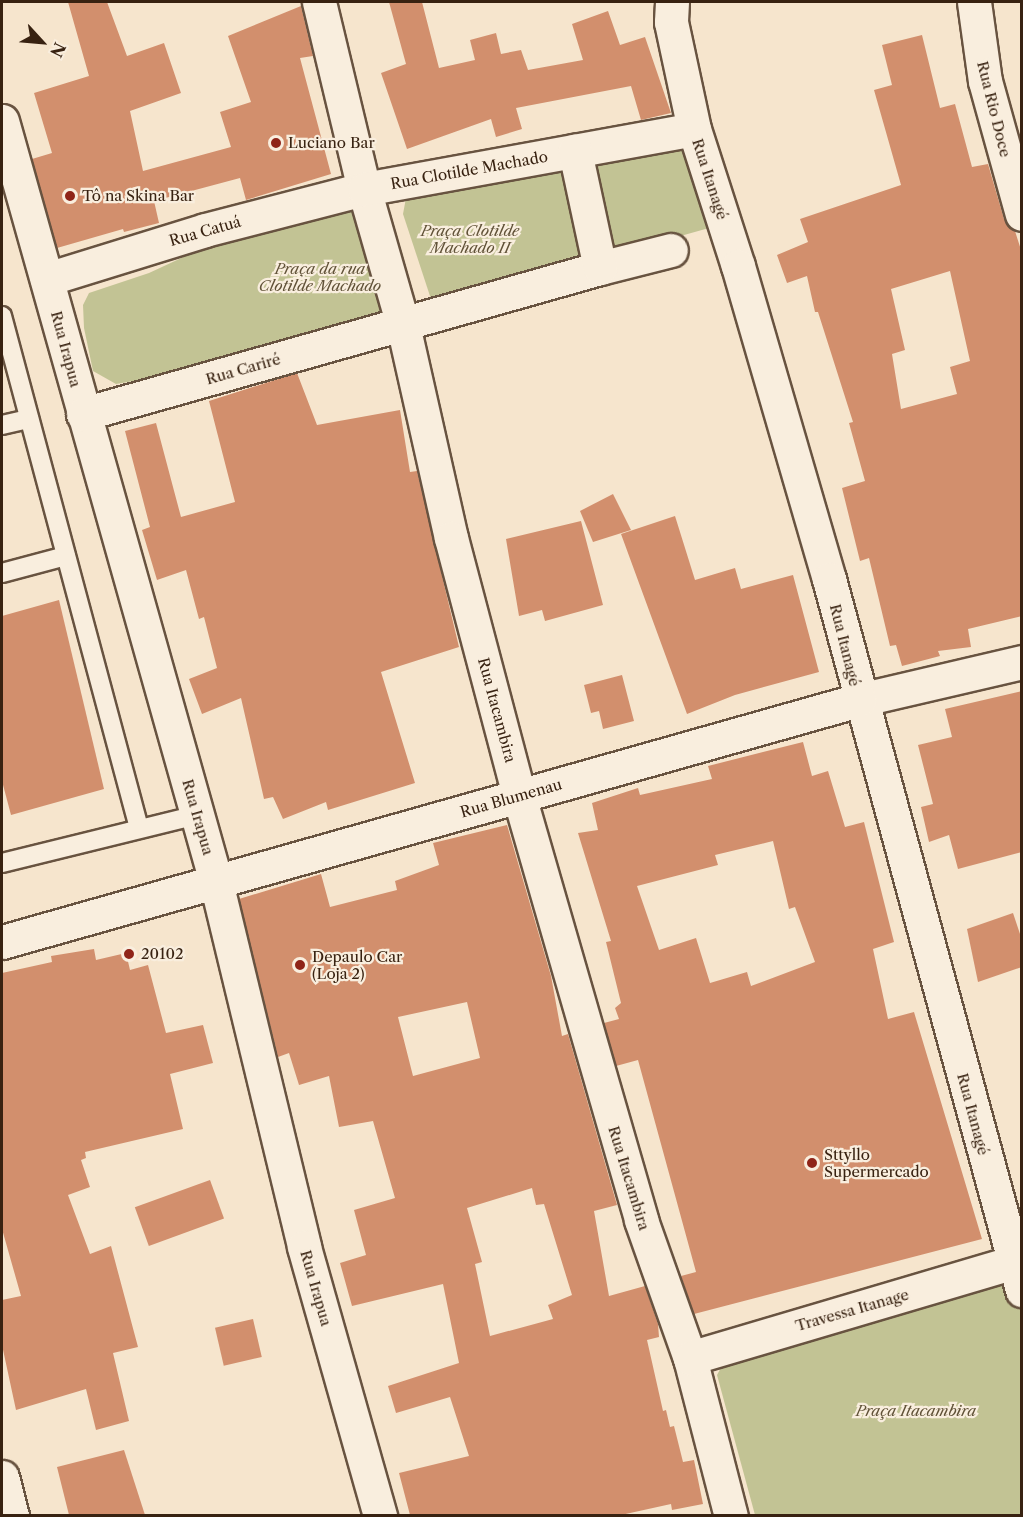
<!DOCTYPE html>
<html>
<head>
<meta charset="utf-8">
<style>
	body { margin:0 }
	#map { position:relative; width:1023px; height:1517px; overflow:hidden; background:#f6e5cd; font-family:"Libre Caslon Text",serif }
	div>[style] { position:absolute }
	.green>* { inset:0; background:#c2c394 }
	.building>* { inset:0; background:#d28f6d; transform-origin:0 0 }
	.roads { filter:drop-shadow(2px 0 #685340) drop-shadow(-2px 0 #685340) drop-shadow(0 2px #685340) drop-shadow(0 -2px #685340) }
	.lane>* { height:18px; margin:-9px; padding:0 9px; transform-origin:9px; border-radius:9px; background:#f9eede }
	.street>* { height:33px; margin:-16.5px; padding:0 16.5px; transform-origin:16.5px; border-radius:16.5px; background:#f9eede }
	.secondary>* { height:33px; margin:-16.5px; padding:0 16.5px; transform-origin:16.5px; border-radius:16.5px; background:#f9eede }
	.dots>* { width:16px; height:16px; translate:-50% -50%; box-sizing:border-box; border:3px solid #f9eede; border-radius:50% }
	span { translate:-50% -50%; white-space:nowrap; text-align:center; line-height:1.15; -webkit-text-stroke:4.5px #f9eede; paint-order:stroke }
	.street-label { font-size:15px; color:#382211 }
	.poi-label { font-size:15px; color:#382211 }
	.left { translate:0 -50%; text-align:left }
	.park-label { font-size:15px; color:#615238; font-style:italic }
	.frame { position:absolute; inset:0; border:3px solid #382211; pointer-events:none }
	.north { position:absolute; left:12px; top:12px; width:60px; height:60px; -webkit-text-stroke:4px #f9eede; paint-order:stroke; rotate:116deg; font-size:16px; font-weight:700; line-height:24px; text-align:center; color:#382211 }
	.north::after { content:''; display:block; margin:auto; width:21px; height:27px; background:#382211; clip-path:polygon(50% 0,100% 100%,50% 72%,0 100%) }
</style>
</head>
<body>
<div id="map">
	<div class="green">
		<i style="clip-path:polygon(679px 145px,697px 153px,709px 228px,449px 301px,431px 299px,403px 214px,406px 198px)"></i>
		<i style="clip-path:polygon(359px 202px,397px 311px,169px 375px,116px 384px,93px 371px,84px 328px,83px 305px,89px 293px,149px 273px,218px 241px)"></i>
		<i style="clip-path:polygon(1017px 1275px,1022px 1290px,1021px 1515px,755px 1515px,717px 1375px,729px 1353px)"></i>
	</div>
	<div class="building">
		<i style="clip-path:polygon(68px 2px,107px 2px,127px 56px,164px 43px,181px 93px,130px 111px,143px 171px,231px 147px,220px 112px,251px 102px,228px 36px,301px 6px,313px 56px,300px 58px,331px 174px,246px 200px,240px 178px,154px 201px,159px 223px,124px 232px,123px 229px,57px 248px,32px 159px,52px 153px,34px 93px,89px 76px)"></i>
		<i style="clip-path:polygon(389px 2px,422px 2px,439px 68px,475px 60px,470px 40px,496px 33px,501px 54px,521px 50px,528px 70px,583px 60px,572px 24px,608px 11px,620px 45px,645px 37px,671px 113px,641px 120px,631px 86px,516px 108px,522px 129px,496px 137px,491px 119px,407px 149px,381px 73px,406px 64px)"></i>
		<i style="clip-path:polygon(evenodd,922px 35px,940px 108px,955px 104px,972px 167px,988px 164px,1004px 219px,1015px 231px,1022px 253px,1022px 616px,968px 629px,971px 647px,938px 651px,940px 656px,902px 666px,896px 645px,890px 646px,869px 558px,860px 561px,842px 488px,865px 481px,849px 423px,853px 422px,818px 312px,815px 312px,807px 276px,787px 283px,777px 255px,808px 242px,800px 219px,901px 185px,874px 90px,892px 85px,882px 45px,922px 35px,950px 271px,970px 361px,950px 367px,957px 394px,901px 409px,892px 354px,905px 350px,891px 289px,950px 271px)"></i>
		<i style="clip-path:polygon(297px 373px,317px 425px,400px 410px,410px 472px,417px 471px,459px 647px,381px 672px,415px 783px,328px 810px,326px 802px,283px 819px,273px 797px,264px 799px,241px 698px,202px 714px,189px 679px,217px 668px,204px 617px,199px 619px,186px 570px,157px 580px,142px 530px,150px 527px,125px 431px,156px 423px,181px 517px,235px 502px,209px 401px)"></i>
		<i style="clip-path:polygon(613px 494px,631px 530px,593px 542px,580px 511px)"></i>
		<i style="clip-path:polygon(675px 516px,695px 580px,735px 568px,741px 589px,793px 575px,819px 672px,735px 695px,687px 714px,621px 534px)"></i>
		<i style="clip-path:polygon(581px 521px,603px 605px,545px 621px,542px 610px,519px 616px,506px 539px)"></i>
		<i style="clip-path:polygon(59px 600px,104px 789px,11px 815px,2px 781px,2px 616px)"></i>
		<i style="clip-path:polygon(622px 675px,634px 721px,603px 729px,599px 711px,591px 713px,584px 685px)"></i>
		<i style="clip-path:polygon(1022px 691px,1022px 852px,958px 869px,949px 835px,929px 842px,921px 807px,933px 804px,918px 745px,952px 737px,945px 709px)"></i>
		<i style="clip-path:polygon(evenodd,803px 742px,812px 776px,828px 771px,845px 827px,864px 822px,894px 942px,873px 949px,888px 1019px,914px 1012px,982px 1239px,694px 1314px,681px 1276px,696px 1272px,638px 1060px,616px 1066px,604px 1023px,619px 1019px,615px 1008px,621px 1003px,606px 942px,611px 941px,578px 833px,598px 830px,592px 803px,638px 788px,640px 795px,712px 779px,708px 766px,803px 742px,773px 841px,789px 909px,795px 907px,815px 962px,751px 986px,747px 972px,710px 983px,696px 938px,659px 950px,637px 886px,718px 865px,715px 855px,773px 841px)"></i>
		<i style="clip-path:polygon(evenodd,507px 825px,551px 976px,562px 1036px,568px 1034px,617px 1205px,594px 1211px,609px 1296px,645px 1286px,658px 1324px,659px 1337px,647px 1340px,663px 1411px,666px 1410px,670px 1427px,674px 1426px,683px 1462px,694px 1460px,703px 1504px,672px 1510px,671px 1504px,621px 1515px,410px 1515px,399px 1473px,469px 1456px,450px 1397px,396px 1413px,388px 1386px,459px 1363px,443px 1284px,352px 1306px,340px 1263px,366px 1255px,354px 1210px,395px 1198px,373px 1121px,339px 1127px,329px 1076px,299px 1085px,289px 1053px,278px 1057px,239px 899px,321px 874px,330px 907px,397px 890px,395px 881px,439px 865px,433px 843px,507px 825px,467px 1002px,480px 1058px,413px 1076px,398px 1017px,467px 1002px,507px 825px,532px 1188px,536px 1205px,544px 1204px,572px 1295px,548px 1305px,553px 1319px,490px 1336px,475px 1264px,482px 1262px,467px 1208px,532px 1188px)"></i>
		<i style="clip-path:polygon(1013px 913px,1022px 940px,1022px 967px,978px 982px,967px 929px)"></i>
		<i style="clip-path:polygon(94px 949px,96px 960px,126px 953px,130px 970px,148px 965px,166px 1033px,203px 1025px,213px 1063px,170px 1074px,183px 1129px,85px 1152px,86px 1158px,81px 1160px,90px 1187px,68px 1195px,90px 1254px,111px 1246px,138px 1347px,113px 1353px,129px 1421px,96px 1430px,86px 1389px,16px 1410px,2px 1345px,2px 1300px,21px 1296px,2px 1229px,2px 973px,52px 962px,51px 956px)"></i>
		<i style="left:210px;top:1180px;width:41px;height:80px;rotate:70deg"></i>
		<i style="left:253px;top:1319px;width:39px;height:39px;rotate:77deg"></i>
		<i style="clip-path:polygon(124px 1450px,145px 1515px,69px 1515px,57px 1467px)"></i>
	</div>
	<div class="roads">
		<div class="lane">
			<i style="left:2px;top:316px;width:530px;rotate:75.02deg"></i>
			<i style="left:2px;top:425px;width:28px;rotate:-13deg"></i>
			<i style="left:2px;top:573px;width:66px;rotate:-14.9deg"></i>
			<i style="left:2px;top:863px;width:201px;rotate:-13.8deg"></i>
		</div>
		<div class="street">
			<i style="left:319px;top:2px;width:192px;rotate:76.5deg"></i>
			<i style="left:364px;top:189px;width:141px;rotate:74deg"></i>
			<i style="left:403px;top:325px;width:218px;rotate:77.3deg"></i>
			<i style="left:451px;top:538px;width:267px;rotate:75.2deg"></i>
			<i style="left:519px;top:796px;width:441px;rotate:73.9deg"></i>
			<i style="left:641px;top:1220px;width:146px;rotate:70.5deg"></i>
			<i style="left:690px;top:1358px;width:163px;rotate:75.5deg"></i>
			<i style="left:974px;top:2px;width:80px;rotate:82.1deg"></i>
			<i style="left:985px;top:81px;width:138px;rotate:74.5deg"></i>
			<i style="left:2px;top:121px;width:791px;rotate:74.29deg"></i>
			<i style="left:216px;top:882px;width:375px;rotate:76.4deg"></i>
			<i style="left:304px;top:1247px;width:280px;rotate:74.2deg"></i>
			<i style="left:600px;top:268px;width:73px;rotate:-14.2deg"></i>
			<i style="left:47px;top:279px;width:165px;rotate:-17.2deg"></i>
			<i style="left:205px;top:230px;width:164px;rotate:-14.5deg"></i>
			<i style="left:364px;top:189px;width:335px;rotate:-10.3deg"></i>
			<i style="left:83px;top:414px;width:537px;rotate:-15.77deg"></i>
			<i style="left:600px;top:268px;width:120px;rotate:-102.1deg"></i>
			<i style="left:859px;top:700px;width:167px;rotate:-13.1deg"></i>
			<i style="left:690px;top:1358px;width:338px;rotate:-16.5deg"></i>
			<i style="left:2px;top:1477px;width:40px;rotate:75.6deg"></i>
		</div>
		<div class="secondary">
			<i style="left:672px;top:2px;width:20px;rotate:93deg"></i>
			<i style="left:671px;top:22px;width:109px;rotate:77.9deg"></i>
			<i style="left:694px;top:129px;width:144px;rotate:72.2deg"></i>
			<i style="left:738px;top:266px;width:326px;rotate:73.8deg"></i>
			<i style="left:829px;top:579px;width:737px;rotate:74.81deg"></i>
			<i style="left:2px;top:942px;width:891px;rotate:-15.77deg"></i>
		</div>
	</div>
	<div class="dots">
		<i style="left:276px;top:143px;background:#8f2418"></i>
		<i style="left:70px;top:196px;background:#8f2418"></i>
		<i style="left:129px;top:954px;background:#8f2418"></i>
		<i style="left:300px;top:965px;background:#8f2418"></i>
		<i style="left:812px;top:1163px;background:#8f2418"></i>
	</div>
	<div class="street-label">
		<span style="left:994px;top:109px;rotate:76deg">Rua Rio Doce</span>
		<span style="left:469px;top:170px;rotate:-10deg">Rua Clotilde Machado</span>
		<span style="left:710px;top:179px;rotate:72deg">Rua Itanagé</span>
		<span style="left:205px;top:231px;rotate:-16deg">Rua Catuá</span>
		<span style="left:66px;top:349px;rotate:75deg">Rua Irapua</span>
		<span style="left:243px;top:369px;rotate:-16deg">Rua Cariré</span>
		<span style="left:845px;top:645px;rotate:76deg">Rua Itanagé</span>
		<span style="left:497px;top:710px;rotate:75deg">Rua Itacambira</span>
		<span style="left:511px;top:798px;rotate:-16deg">Rua Blumenau</span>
		<span style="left:198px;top:817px;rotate:74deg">Rua Irapua</span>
		<span style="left:973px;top:1114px;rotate:75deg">Rua Itanagé</span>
		<span style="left:629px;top:1178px;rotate:73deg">Rua Itacambira</span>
		<span style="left:316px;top:1288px;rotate:74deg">Rua Irapua</span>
		<span style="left:852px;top:1310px;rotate:-16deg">Travessa Itanage</span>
	</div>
	<div class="poi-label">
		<span class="left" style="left:288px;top:143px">Luciano Bar</span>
		<span class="left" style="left:82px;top:196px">Tô na Skina Bar</span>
		<span class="left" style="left:141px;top:954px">20102</span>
		<span class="left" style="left:312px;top:965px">Depaulo Car<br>(Loja 2)</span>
		<span class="left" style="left:824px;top:1163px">Sttyllo<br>Supermercado</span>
	</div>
	<div class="park-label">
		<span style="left:470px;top:239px">Praça Clotilde<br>Machado II</span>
		<span style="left:320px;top:277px">Praça da rua<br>Clotilde Machado</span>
		<span style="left:916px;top:1411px">Praça Itacambira</span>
	</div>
	<div class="frame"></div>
	<div class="north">N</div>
</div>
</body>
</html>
